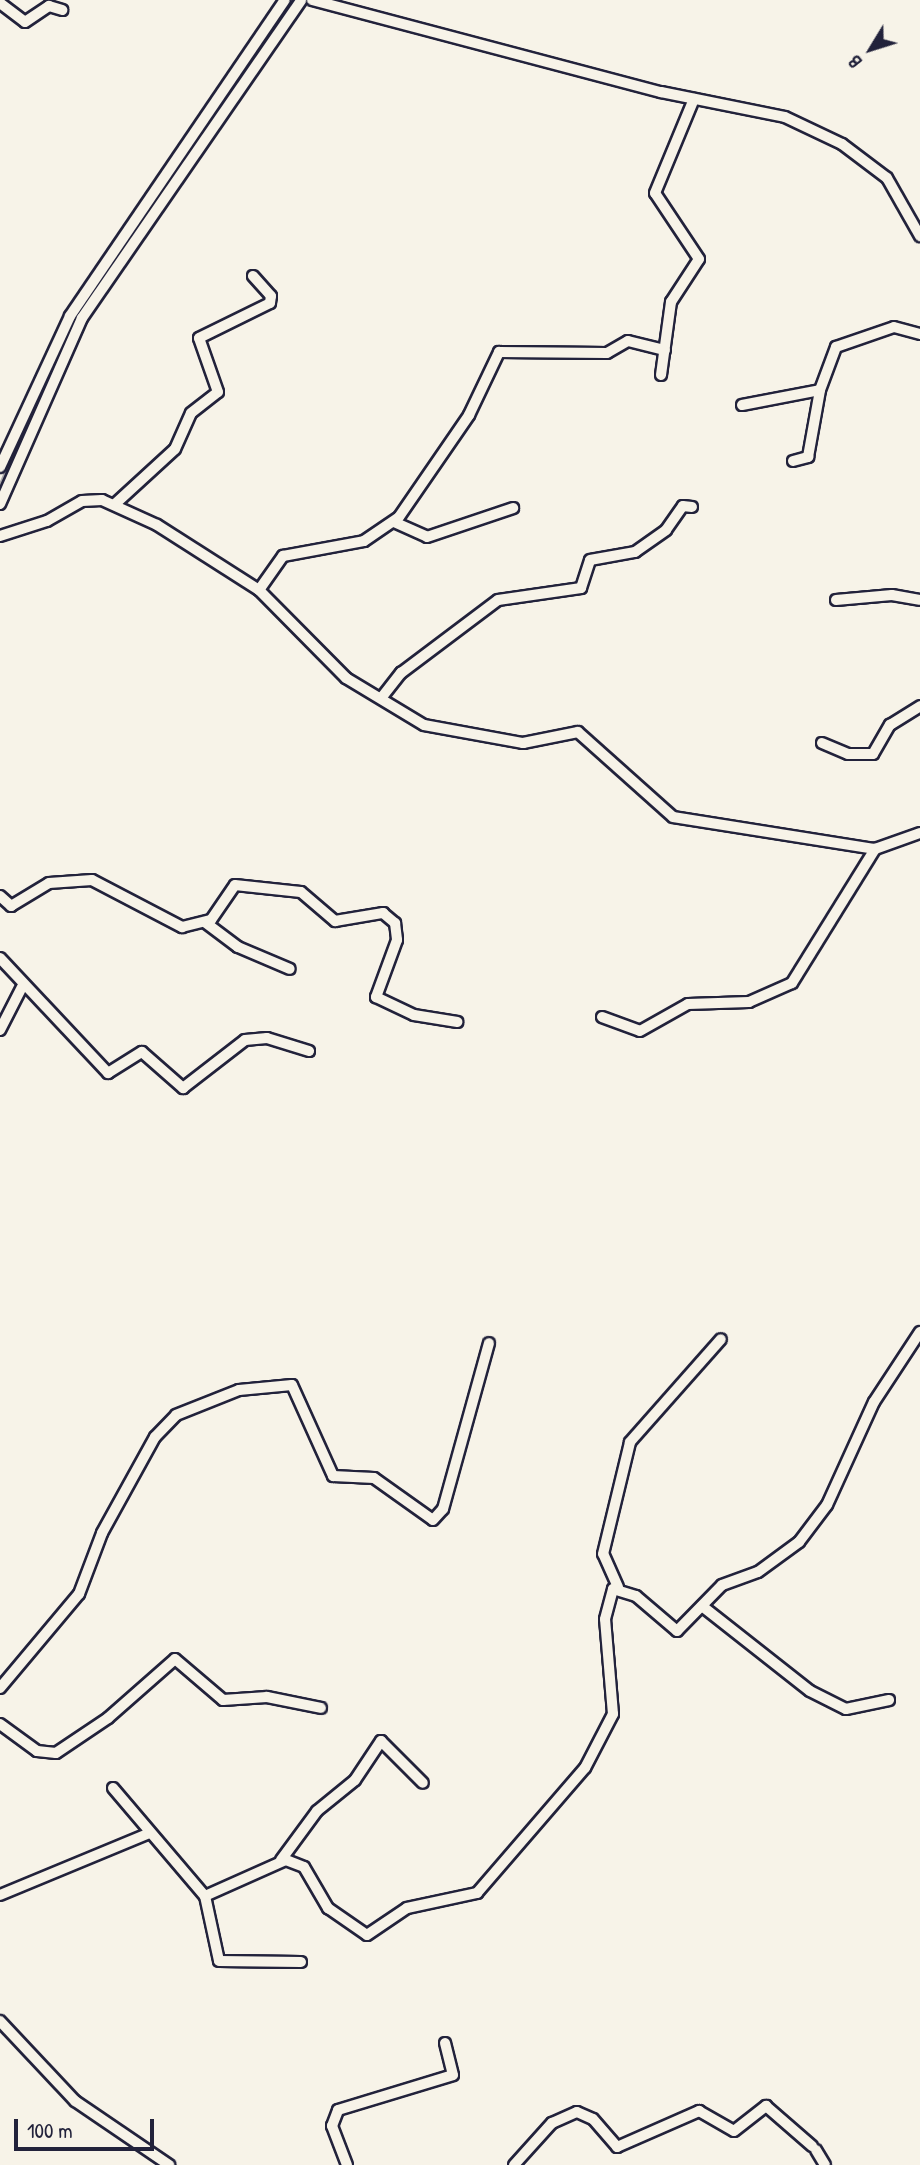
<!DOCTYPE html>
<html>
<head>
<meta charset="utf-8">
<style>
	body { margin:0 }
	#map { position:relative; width:920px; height:2165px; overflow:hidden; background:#f7f3e8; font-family:"Patrick Hand",sans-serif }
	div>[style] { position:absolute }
	.stream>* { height:2.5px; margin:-1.25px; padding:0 1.25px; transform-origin:1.25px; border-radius:1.25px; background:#aeabad }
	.roads { filter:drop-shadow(2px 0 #22223b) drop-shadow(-2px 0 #22223b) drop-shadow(0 2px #22223b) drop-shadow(0 -2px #22223b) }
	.street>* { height:10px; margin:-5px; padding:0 5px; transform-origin:5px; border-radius:5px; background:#f7f3e8 }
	span { translate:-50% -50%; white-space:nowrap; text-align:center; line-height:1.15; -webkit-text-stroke:5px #f7f3e8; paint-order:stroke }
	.north { position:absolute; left:836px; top:14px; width:70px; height:70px; -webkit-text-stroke:5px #f7f3e8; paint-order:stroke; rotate:232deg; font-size:19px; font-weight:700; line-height:28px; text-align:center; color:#22223b }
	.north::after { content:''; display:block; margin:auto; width:24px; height:32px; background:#22223b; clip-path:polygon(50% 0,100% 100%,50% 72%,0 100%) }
	.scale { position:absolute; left:14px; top:2119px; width:140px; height:32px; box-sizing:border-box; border:4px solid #22223b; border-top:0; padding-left:9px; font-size:21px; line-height:24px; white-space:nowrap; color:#22223b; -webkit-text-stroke:5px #f7f3e8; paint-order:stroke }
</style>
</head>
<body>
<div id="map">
	<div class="stream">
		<i style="left:201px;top:133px;width:162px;rotate:-55.3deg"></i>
		<i style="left:0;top:484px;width:47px;rotate:-67.3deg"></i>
	</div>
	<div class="roads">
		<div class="street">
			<i style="left:312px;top:0;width:361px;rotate:14.8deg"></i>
			<i style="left:661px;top:92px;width:126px;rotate:11.4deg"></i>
			<i style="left:785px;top:117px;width:63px;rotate:25.3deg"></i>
			<i style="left:842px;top:144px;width:56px;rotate:37.1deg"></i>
			<i style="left:887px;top:178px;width:67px;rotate:60.4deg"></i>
			<i style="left:0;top:3px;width:31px;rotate:37deg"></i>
			<i style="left:25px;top:22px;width:29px;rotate:-34deg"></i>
			<i style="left:49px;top:6px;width:14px;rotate:17deg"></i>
			<i style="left:661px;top:375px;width:74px;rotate:-82.2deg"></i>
			<i style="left:671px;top:302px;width:51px;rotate:-56.9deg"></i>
			<i style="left:699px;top:259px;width:79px;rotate:-123.7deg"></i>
			<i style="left:655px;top:193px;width:102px;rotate:-67.5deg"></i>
			<i style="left:742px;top:405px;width:79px;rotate:-10.9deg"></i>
			<i style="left:820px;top:390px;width:46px;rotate:-69.6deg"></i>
			<i style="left:836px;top:347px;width:61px;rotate:-19deg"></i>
			<i style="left:894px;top:327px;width:27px;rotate:15deg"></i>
			<i style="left:793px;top:461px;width:16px;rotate:-15deg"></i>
			<i style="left:808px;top:457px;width:68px;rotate:-79.8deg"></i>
			<i style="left:0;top:467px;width:166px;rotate:-65.1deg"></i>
			<i style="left:70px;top:316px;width:382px;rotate:-55.8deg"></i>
			<i style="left:0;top:504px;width:203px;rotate:-66.2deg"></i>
			<i style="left:82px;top:318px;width:386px;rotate:-55.4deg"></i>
			<i style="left:115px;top:504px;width:81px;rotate:-42.5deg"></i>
			<i style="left:175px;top:449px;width:39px;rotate:-66deg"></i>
			<i style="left:191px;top:413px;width:34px;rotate:-38deg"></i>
			<i style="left:218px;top:392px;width:57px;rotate:-109.4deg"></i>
			<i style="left:199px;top:338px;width:79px;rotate:-26.2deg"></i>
			<i style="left:270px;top:303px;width:7px;rotate:-82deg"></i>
			<i style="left:271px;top:296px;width:27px;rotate:-132deg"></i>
			<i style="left:394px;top:522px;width:36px;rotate:24deg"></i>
			<i style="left:427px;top:537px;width:91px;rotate:-18.6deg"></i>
			<i style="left:0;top:536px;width:49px;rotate:-17.7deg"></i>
			<i style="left:47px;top:521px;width:40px;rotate:-29.7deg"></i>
			<i style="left:82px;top:501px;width:20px;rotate:-3deg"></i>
			<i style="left:102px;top:500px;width:60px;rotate:24.4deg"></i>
			<i style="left:157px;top:525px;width:121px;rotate:32.5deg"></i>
			<i style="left:259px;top:590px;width:124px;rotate:45.3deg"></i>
			<i style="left:346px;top:678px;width:91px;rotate:31.1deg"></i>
			<i style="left:424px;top:725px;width:101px;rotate:10.3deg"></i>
			<i style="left:523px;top:743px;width:56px;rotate:-11.3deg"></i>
			<i style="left:578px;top:732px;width:127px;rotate:41.8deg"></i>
			<i style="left:673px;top:817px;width:205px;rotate:9deg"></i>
			<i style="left:875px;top:849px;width:48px;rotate:-19.6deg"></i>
			<i style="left:259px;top:590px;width:42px;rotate:-54.8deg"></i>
			<i style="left:283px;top:556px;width:82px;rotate:-10.5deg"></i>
			<i style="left:364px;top:541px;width:42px;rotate:-34.4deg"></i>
			<i style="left:399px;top:517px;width:124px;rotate:-55.5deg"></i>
			<i style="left:469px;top:415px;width:70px;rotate:-64.5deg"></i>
			<i style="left:499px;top:352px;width:108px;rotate:0.5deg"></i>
			<i style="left:607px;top:353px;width:24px;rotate:-30deg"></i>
			<i style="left:628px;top:341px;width:38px;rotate:14deg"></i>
			<i style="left:836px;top:600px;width:56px;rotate:-5.1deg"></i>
			<i style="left:892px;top:595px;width:28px;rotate:10deg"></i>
			<i style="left:382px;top:697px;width:31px;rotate:-52deg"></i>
			<i style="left:401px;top:673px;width:121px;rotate:-37deg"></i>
			<i style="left:498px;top:600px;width:84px;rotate:-8.2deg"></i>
			<i style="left:581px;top:588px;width:29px;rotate:-72deg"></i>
			<i style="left:590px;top:560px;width:46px;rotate:-10.1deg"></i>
			<i style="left:635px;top:552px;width:38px;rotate:-35deg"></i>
			<i style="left:666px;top:530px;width:29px;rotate:-55deg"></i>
			<i style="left:683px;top:506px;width:9px;rotate:6deg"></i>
			<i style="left:822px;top:743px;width:28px;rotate:23deg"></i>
			<i style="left:848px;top:754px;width:25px"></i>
			<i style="left:873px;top:754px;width:34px;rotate:-60deg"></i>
			<i style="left:890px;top:725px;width:36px;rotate:-32deg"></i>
			<i style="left:0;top:896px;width:15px;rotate:42deg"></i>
			<i style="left:11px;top:906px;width:44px;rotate:-31.2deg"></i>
			<i style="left:49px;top:883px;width:43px;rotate:-4deg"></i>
			<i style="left:92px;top:880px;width:102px;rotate:27.6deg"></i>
			<i style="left:182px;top:927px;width:30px;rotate:-14deg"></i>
			<i style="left:211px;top:920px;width:42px;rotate:-55.6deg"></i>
			<i style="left:235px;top:885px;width:66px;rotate:6.1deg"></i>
			<i style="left:301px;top:892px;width:45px;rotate:40.5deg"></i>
			<i style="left:335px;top:921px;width:49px;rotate:-9.5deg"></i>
			<i style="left:383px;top:913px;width:16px;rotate:40deg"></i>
			<i style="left:395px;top:923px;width:17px;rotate:83deg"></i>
			<i style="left:397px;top:940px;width:61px;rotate:110.2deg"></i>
			<i style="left:376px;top:997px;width:42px;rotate:25.3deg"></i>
			<i style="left:414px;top:1015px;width:44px;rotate:9.2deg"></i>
			<i style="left:206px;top:923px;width:40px;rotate:37deg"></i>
			<i style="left:238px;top:947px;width:56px;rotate:22.9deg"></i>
			<i style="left:0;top:958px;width:158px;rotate:46.8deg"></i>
			<i style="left:108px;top:1073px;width:40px;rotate:-32deg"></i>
			<i style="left:142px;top:1052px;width:55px;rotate:41.3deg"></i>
			<i style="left:183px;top:1088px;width:78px;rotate:-37.7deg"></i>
			<i style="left:245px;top:1040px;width:22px;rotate:-5deg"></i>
			<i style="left:267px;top:1038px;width:44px;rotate:17.2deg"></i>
			<i style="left:602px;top:1017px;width:40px;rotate:20.2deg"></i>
			<i style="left:640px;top:1031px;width:55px;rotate:-29.4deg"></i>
			<i style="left:688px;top:1004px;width:61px;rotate:-1.9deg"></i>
			<i style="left:749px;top:1002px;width:47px;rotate:-23.8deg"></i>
			<i style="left:792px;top:983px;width:158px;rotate:-58.2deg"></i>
			<i style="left:0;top:1030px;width:48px;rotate:-62.9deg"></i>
			<i style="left:618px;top:1587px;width:36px;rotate:-114deg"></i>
			<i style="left:603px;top:1554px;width:115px;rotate:-76.4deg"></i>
			<i style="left:630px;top:1442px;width:137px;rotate:-48.5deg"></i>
			<i style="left:702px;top:1606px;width:137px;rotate:38.2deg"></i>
			<i style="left:810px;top:1691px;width:40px;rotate:26.6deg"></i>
			<i style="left:846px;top:1709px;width:44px;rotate:-11.8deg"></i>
			<i style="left:0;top:1688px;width:123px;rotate:-50deg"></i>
			<i style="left:79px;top:1594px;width:65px;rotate:-69.3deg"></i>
			<i style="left:102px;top:1533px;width:110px;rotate:-61.1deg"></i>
			<i style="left:155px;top:1437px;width:30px;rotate:-46deg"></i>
			<i style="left:176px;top:1415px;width:68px;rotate:-21.6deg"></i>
			<i style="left:239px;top:1390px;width:53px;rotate:-5.4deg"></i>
			<i style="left:292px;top:1385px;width:100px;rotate:65.7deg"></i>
			<i style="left:333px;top:1476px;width:41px;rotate:2.8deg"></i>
			<i style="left:374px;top:1478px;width:72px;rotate:35.4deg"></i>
			<i style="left:433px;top:1520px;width:15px;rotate:-48deg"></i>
			<i style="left:443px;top:1509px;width:172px;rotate:-74.5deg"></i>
			<i style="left:0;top:1724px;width:46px;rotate:36.1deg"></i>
			<i style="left:37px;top:1751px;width:19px;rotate:6deg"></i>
			<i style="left:56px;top:1753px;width:63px;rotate:-33.9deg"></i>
			<i style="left:108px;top:1718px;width:89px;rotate:-41.4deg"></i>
			<i style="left:175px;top:1659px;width:63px;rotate:40.5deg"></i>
			<i style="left:223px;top:1700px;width:44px;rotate:-3.9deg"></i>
			<i style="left:267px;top:1697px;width:55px;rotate:11.5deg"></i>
			<i style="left:113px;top:1788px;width:142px;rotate:49.6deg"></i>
			<i style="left:205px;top:1896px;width:89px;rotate:-24deg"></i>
			<i style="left:286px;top:1860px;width:19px;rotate:21deg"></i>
			<i style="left:304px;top:1867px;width:48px;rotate:59.7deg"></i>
			<i style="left:328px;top:1908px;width:47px;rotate:34.7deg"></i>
			<i style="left:367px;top:1935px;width:48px;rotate:-34deg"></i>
			<i style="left:407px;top:1908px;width:72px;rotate:-12.1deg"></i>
			<i style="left:477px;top:1893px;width:165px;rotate:-49.2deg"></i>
			<i style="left:585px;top:1768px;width:61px;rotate:-62.6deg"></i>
			<i style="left:613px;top:1714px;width:95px;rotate:-94.8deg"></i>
			<i style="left:605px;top:1619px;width:31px;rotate:-75deg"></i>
			<i style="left:613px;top:1589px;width:24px;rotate:17deg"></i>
			<i style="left:636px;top:1596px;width:54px;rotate:40.5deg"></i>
			<i style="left:677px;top:1631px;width:64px;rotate:-45.6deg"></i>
			<i style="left:722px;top:1585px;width:38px;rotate:-20deg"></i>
			<i style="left:758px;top:1572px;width:51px;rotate:-36.2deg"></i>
			<i style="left:799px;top:1542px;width:46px;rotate:-52.9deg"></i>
			<i style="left:827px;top:1505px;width:113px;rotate:-65.5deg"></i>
			<i style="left:874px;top:1402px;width:84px;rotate:-56.7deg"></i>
			<i style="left:281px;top:1860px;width:61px;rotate:-53.7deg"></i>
			<i style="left:317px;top:1811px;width:49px;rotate:-39.2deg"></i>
			<i style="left:355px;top:1780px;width:47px;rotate:-56.3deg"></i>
			<i style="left:381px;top:1741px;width:59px;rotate:45deg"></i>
			<i style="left:0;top:1895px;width:162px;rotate:-22.5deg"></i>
			<i style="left:205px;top:1896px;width:66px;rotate:77.8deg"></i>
			<i style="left:219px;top:1961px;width:82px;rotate:0.7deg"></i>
			<i style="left:0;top:2021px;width:110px;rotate:46.8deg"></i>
			<i style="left:75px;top:2101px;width:114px;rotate:34.2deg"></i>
			<i style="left:816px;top:2150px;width:17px;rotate:59deg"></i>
			<i style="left:347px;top:2165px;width:42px;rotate:-111deg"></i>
			<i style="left:332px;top:2126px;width:17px;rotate:-69deg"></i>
			<i style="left:338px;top:2110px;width:120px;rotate:-16.9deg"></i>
			<i style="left:453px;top:2075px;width:33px;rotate:-104deg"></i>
			<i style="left:514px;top:2165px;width:57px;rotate:-47.9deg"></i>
			<i style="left:552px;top:2123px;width:27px;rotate:-24deg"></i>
			<i style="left:577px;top:2112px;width:17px;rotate:24deg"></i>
			<i style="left:593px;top:2119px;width:37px;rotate:49deg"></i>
			<i style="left:617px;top:2147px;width:90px;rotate:-23.7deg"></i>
			<i style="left:699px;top:2111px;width:40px;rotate:29.7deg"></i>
			<i style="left:734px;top:2131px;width:41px;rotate:-38deg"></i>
			<i style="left:766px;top:2106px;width:61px;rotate:41deg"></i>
		</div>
	</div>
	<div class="north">B</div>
	<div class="scale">100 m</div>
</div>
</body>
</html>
